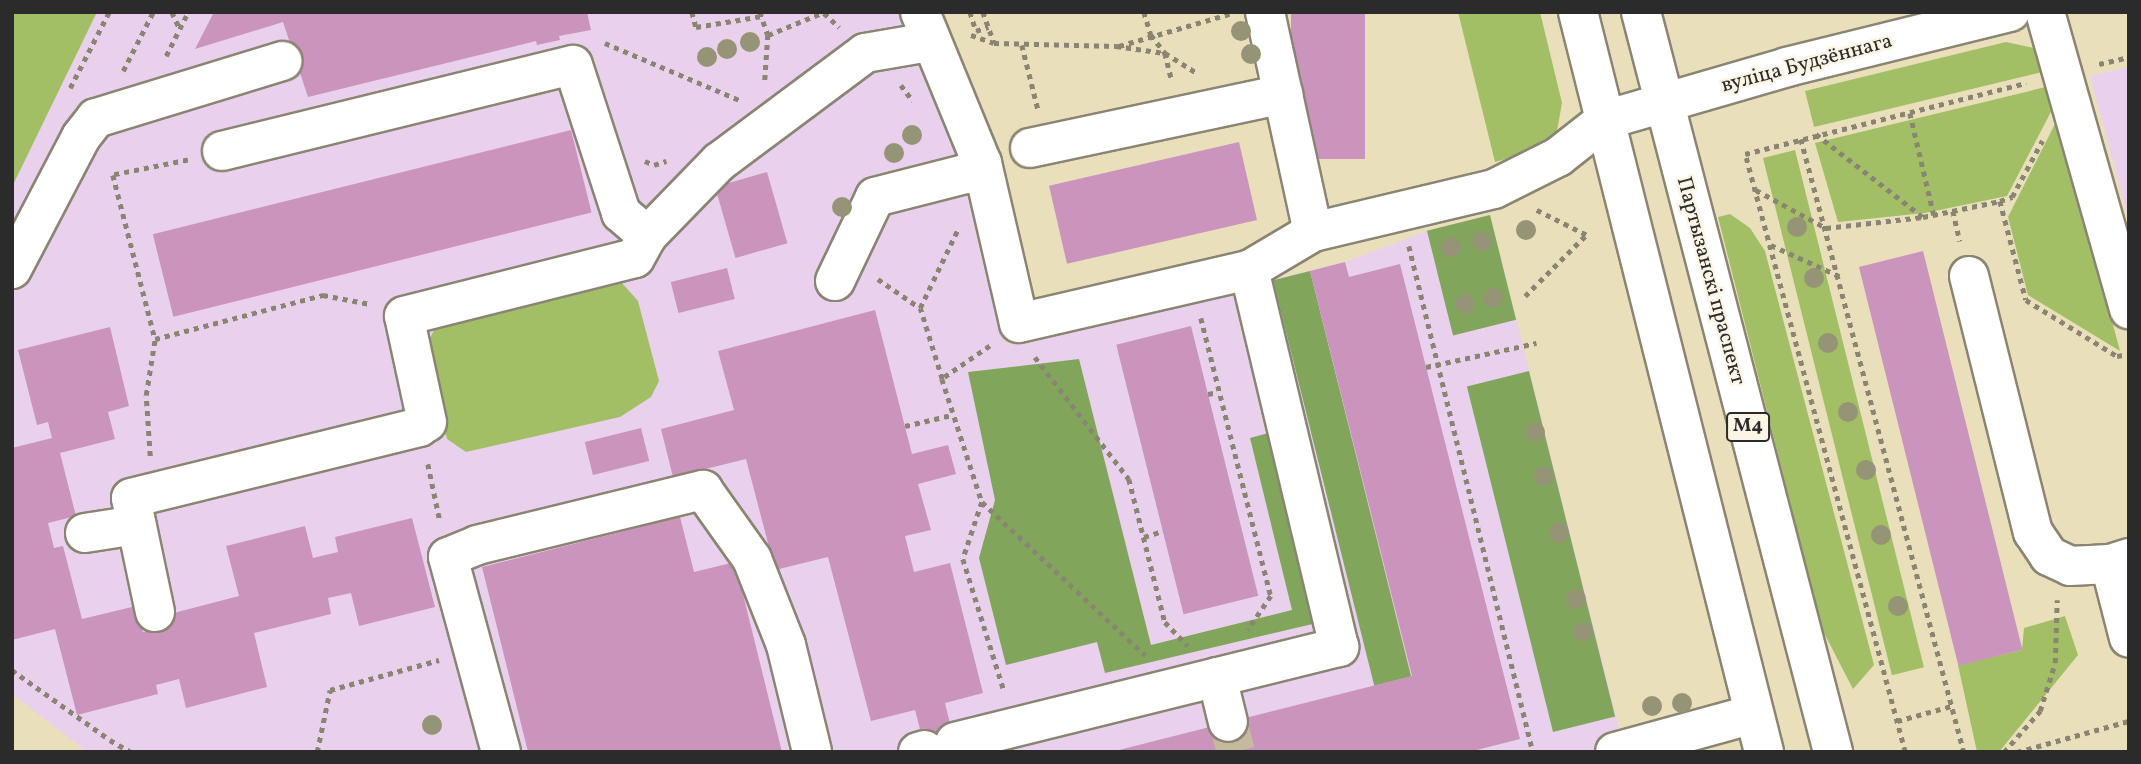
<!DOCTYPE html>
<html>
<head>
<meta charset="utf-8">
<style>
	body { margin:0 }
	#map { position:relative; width:2141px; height:764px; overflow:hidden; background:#eadfbb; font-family:Vollkorn,serif }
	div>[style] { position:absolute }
	.built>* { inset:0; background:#e9d1ed }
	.green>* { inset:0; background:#a2bf66; transform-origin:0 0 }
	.forest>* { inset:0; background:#81a65b; transform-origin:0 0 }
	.building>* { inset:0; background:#ca94bc; transform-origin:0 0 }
	.minor-tunnel>* { height:38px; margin-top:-19px; transform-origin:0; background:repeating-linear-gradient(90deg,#c4bb9e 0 38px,transparent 0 57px) }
	.path>* { height:4.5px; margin-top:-2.25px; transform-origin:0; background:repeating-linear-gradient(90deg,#8a8573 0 5px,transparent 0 10px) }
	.roads { filter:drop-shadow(2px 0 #8a8573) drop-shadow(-2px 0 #8a8573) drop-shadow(0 2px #8a8573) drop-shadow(0 -2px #8a8573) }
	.minor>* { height:38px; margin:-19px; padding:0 19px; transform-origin:19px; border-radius:19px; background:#fff }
	.major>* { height:38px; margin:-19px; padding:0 19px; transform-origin:19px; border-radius:19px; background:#fff }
	.trees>* { width:20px; height:20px; margin:-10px; border-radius:50%; background:#959476 }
	span { translate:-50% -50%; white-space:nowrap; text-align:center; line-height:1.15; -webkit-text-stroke:5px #fcf5e5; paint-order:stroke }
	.shield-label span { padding:2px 5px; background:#fcf5e5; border:2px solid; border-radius:5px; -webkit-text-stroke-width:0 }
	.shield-label { font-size:19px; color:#2b2b2b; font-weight:700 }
	.street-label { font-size:21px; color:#2b2b2b }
	.frame { position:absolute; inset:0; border:14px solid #2b2b2b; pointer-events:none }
</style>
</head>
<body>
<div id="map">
	<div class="built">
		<i style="clip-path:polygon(97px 12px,920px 12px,977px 200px,1005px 345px,1345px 262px,1427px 231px,1490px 215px,1625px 752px,87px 752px,12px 694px,12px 187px)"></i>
		<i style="clip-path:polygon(2129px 67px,2129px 221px,2090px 76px)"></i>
	</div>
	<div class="green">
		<i style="clip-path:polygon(12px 12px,97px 12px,12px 187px)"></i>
		<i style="clip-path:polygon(1458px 12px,1540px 12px,1562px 103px,1557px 131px,1538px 150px,1495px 162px)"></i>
		<i style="clip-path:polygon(2006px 42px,2034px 48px,2046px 71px,1814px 127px,1805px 91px)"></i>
		<i style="clip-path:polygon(2050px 86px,2054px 106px,2007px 196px,1925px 213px,1838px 222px,1815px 143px)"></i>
		<i style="clip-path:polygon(2058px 118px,2120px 351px,2028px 295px,2008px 217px)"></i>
		<i style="left:1795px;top:150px;width:533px;height:33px;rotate:76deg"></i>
		<i style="clip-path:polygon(1730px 214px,1750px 228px,1765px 251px,1874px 665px,1853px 689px,1822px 629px,1718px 217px)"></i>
		<i style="clip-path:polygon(602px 276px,622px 283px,638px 301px,659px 381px,651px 397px,620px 417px,466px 452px,447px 439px,426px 347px,441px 315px)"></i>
		<i style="clip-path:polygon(2065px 616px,2078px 655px,1999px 752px,1977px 752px,1958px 665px,2022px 650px,2024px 628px)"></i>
	</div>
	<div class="forest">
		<i style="left:1490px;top:215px;width:108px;height:65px;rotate:76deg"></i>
		<i style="left:1310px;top:271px;width:418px;height:38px;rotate:76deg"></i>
		<i style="clip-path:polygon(1079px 359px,1151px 645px,1292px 610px,1250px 438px,1272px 432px,1317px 623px,1105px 673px,1097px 642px,1006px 665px,979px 558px,995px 500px,968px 372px)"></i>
		<i style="left:1529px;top:371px;width:356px;height:64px;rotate:76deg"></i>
	</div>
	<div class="building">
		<i style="clip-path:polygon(214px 12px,587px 12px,591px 30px,559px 36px,560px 40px,537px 45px,536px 41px,308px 97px,283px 22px,195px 49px)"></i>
		<i style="left:1291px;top:12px;width:74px;height:147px"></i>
		<i style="left:571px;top:130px;width:85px;height:431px;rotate:76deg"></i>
		<i style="left:1239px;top:142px;width:80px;height:195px;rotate:77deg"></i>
		<i style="left:767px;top:172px;width:74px;height:54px;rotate:74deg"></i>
		<i style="left:1923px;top:251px;width:411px;height:66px;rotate:76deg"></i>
		<i style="clip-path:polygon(1345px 262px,1349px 277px,1400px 264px,1520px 739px,1469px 752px,1111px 752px,1412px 676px,1310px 271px)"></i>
		<i style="left:727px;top:268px;width:32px;height:58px;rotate:76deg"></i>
		<i style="clip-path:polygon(875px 310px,912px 454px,948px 445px,956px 474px,918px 484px,931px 530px,905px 536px,914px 572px,950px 563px,983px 693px,945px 703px,957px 752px,926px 752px,915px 710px,871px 721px,828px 557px,775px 570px,746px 459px,673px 477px,661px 429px,734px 410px,718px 351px)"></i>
		<i style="left:1191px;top:326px;width:278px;height:77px;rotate:76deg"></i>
		<i style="clip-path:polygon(110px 327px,129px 406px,108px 412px,115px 439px,60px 453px,76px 516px,48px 523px,54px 548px,63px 546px,82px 619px,136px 606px,143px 632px,169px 626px,166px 615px,239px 596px,226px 546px,305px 526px,313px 558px,338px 552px,335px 537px,412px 518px,435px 607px,359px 626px,351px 593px,328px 598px,331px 614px,254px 633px,267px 687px,186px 708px,179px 679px,156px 685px,158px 694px,77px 715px,55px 629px,12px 640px,12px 448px,52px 438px,48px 422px,37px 425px,18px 350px)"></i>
		<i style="left:641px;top:428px;width:34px;height:58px;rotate:76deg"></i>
		<i style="clip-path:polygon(680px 517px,694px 572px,735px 562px,782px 752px,528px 752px,482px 567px)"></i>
	</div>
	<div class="minor-tunnel">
		<i style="left:1228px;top:722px;width:31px;rotate:75deg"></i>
	</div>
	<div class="path">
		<i style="left:172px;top:12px;width:19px;rotate:65deg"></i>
		<i style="left:692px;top:12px;width:16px;rotate:75deg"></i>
		<i style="left:696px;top:27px;width:67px;rotate:-9.5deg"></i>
		<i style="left:760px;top:12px;width:24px;rotate:71deg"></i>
		<i style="left:768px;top:35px;width:45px;rotate:93.8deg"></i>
		<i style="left:970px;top:12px;width:20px;rotate:72deg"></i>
		<i style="left:976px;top:31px;width:13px;rotate:-18deg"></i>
		<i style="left:983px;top:12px;width:33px;rotate:70deg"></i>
		<i style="left:1144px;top:12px;width:24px;rotate:73deg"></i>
		<i style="left:1151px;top:35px;width:23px;rotate:52deg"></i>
		<i style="left:1165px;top:53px;width:29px;rotate:76deg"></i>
		<i style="left:824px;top:13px;width:21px;rotate:43deg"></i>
		<i style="left:768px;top:35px;width:61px;rotate:-22.3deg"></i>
		<i style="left:971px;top:35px;width:24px;rotate:19deg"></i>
		<i style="left:994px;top:43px;width:122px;rotate:1.4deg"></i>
		<i style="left:1116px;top:46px;width:49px;rotate:8.1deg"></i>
		<i style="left:1165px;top:53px;width:36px;rotate:32deg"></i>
		<i style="left:605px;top:43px;width:146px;rotate:23deg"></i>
		<i style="left:1022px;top:45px;width:66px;rotate:76deg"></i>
		<i style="left:1119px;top:46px;width:115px;rotate:-16.2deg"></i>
		<i style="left:166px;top:56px;width:49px;rotate:-63.4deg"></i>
		<i style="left:2099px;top:64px;width:31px;rotate:-13deg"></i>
		<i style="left:123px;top:71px;width:66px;rotate:-63deg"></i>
		<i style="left:901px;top:85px;width:20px;rotate:53deg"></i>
		<i style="left:70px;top:88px;width:85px;rotate:-62.8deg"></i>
		<i style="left:1910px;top:113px;width:105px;rotate:76.8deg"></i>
		<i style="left:1816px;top:134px;width:135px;rotate:37.8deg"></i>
		<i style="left:1923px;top:217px;width:79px;rotate:-11.7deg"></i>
		<i style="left:2000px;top:201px;width:102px;rotate:75.3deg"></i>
		<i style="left:2026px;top:300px;width:107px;rotate:31.6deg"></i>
		<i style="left:2117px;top:356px;width:12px;rotate:-9deg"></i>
		<i style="left:1801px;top:139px;width:634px;rotate:75.11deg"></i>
		<i style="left:188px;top:160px;width:76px;rotate:168.7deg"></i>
		<i style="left:113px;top:175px;width:169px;rotate:75.6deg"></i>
		<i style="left:155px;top:339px;width:174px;rotate:-14.7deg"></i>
		<i style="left:323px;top:295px;width:48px;rotate:10.8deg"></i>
		<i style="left:645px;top:161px;width:10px;rotate:24deg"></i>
		<i style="left:654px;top:165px;width:13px;rotate:-18deg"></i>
		<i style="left:1756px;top:190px;width:80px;rotate:28.5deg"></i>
		<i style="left:1826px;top:228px;width:98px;rotate:-6.5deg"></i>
		<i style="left:2000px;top:201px;width:13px;rotate:-18deg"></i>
		<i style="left:2012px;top:197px;width:64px;rotate:-61.8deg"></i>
		<i style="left:1953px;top:211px;width:31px;rotate:77deg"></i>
		<i style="left:1771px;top:245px;width:75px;rotate:24.5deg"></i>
		<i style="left:1409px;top:246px;width:521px;rotate:76.23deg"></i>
		<i style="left:878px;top:279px;width:51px;rotate:34.6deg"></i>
		<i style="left:1525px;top:296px;width:86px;rotate:-45deg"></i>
		<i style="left:1586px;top:235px;width:56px;rotate:-153.4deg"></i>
		<i style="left:1201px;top:318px;width:287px;rotate:75.9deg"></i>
		<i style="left:1271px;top:596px;width:41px;rotate:124.1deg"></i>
		<i style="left:990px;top:346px;width:58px;rotate:145.5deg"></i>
		<i style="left:942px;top:379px;width:129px;rotate:72deg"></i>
		<i style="left:982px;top:502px;width:224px;rotate:43.2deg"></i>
		<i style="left:1035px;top:357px;width:154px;rotate:52.4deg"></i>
		<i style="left:1129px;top:479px;width:147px;rotate:75.9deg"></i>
		<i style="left:1165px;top:622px;width:33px;rotate:46deg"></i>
		<i style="left:1426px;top:367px;width:113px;rotate:-12.3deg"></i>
		<i style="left:942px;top:379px;width:74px;rotate:-107.2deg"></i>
		<i style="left:920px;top:308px;width:88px;rotate:-64.3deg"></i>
		<i style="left:1208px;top:394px;width:10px;rotate:-11deg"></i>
		<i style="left:905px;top:426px;width:48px;rotate:-13.2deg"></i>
		<i style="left:150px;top:456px;width:61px;rotate:-93.8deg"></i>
		<i style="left:146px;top:395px;width:57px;rotate:-80.9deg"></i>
		<i style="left:428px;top:464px;width:58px;rotate:78.1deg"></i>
		<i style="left:982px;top:502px;width:60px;rotate:108.4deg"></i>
		<i style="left:963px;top:559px;width:138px;rotate:72.7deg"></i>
		<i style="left:1144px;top:537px;width:20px;rotate:-18deg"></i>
		<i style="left:12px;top:670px;width:120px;rotate:35.5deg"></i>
		<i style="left:110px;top:740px;width:24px;rotate:30deg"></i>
		<i style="left:1897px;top:721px;width:57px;rotate:-15.3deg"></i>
		<i style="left:317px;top:752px;width:63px;rotate:-78.2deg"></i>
		<i style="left:330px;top:690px;width:113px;rotate:-15.4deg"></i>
		<i style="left:1905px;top:752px;width:619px;rotate:-104.98deg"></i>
		<i style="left:1745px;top:154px;width:290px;rotate:-14.2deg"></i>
		<i style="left:2004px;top:752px;width:55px;rotate:-48.7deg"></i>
		<i style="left:2040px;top:711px;width:50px;rotate:-72.6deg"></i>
		<i style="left:2055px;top:663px;width:63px;rotate:-88.2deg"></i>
		<i style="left:2017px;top:752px;width:116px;rotate:-15.5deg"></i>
	</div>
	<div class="roads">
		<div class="minor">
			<i style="left:920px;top:12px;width:163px;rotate:67.7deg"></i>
			<i style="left:982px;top:163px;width:164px;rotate:77deg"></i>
			<i style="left:1019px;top:323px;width:236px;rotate:-13deg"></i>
			<i style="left:1249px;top:270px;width:74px;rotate:-30.7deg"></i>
			<i style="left:1313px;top:232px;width:186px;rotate:-13.4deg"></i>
			<i style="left:1494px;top:189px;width:72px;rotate:-26.6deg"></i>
			<i style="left:1558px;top:157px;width:60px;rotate:-38.2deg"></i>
			<i style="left:1605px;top:120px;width:190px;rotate:-16.2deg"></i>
			<i style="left:1787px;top:67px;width:230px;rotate:-13.9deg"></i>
			<i style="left:1265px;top:12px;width:225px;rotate:77.7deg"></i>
			<i style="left:2045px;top:12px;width:309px;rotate:74.2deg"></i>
			<i style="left:1030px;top:148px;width:259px;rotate:-12deg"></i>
			<i style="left:222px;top:151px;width:361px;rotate:-13.8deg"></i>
			<i style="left:573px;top:65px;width:156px;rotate:72deg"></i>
			<i style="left:621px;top:213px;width:35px;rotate:41deg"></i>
			<i style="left:12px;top:269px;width:149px;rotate:-62.4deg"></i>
			<i style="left:81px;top:137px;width:24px;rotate:-52deg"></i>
			<i style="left:96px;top:118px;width:195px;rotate:-17deg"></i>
			<i style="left:1969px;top:276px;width:264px;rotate:76deg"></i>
			<i style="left:2033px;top:532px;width:29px;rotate:56deg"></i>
			<i style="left:2049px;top:556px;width:23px;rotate:25deg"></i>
			<i style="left:2070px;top:566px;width:40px;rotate:-2.9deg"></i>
			<i style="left:835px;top:281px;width:93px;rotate:-64.5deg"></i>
			<i style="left:875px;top:197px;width:93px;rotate:-14.3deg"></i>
			<i style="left:965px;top:174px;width:20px;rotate:-33deg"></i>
			<i style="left:85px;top:533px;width:52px;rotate:-8.9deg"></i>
			<i style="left:2129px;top:558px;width:20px;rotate:162deg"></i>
			<i style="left:2110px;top:564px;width:76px;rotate:75.6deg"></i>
			<i style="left:155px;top:612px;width:116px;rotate:-101.9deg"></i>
			<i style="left:131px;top:498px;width:297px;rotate:-13.8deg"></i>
			<i style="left:419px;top:427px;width:9px;rotate:-32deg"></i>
			<i style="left:427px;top:422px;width:108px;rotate:-102.2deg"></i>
			<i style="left:404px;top:316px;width:238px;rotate:-14.1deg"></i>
			<i style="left:635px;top:258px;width:25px;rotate:-61deg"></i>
			<i style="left:647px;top:236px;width:103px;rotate:-45.8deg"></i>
			<i style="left:719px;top:162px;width:182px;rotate:-36.7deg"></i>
			<i style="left:865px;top:53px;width:65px;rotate:-9.8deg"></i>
			<i style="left:1217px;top:677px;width:46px;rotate:76.3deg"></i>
			<i style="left:955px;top:742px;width:396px;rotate:-13.9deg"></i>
			<i style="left:1339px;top:647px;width:388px;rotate:-103.4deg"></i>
			<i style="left:501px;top:752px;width:202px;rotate:-105.2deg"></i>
			<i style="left:448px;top:557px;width:31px;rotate:-22deg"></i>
			<i style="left:477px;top:545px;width:233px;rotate:-13.7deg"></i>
			<i style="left:703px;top:490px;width:85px;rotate:54.6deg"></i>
			<i style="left:752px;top:559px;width:92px;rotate:68.4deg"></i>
			<i style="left:786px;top:645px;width:110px;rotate:76.3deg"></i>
			<i style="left:918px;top:752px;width:7px;rotate:-16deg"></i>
			<i style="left:1615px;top:752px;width:144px;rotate:-15.3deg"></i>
		</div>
		<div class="major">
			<i style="left:1578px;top:12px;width:763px;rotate:75.89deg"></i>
			<i style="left:1641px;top:12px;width:765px;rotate:75.45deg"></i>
		</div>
	</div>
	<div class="trees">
		<i style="left:1241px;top:31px"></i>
		<i style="left:750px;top:42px"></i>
		<i style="left:727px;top:49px"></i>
		<i style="left:1251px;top:54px"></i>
		<i style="left:707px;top:57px"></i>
		<i style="left:912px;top:135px"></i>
		<i style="left:894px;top:153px"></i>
		<i style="left:842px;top:207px"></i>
		<i style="left:1797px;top:227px"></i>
		<i style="left:1526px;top:230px"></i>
		<i style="left:1482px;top:241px"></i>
		<i style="left:1451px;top:247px"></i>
		<i style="left:1814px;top:278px"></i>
		<i style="left:1493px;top:298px"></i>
		<i style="left:1465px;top:304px"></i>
		<i style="left:1828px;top:343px"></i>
		<i style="left:1848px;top:412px"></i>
		<i style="left:1535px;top:432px"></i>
		<i style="left:1866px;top:470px"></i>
		<i style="left:1544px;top:476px"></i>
		<i style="left:1559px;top:533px"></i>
		<i style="left:1881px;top:535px"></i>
		<i style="left:1576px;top:599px"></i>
		<i style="left:1898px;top:606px"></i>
		<i style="left:1583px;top:632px"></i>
		<i style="left:1682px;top:703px"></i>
		<i style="left:1652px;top:706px"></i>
		<i style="left:432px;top:725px"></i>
	</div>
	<div class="shield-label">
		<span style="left:1748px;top:427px">М4</span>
	</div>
	<div class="street-label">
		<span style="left:1807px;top:64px;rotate:-15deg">вуліца Будзённага</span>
		<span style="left:1710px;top:281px;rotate:75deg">Партызанскі праспект</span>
	</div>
	<div class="frame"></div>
</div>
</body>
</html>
